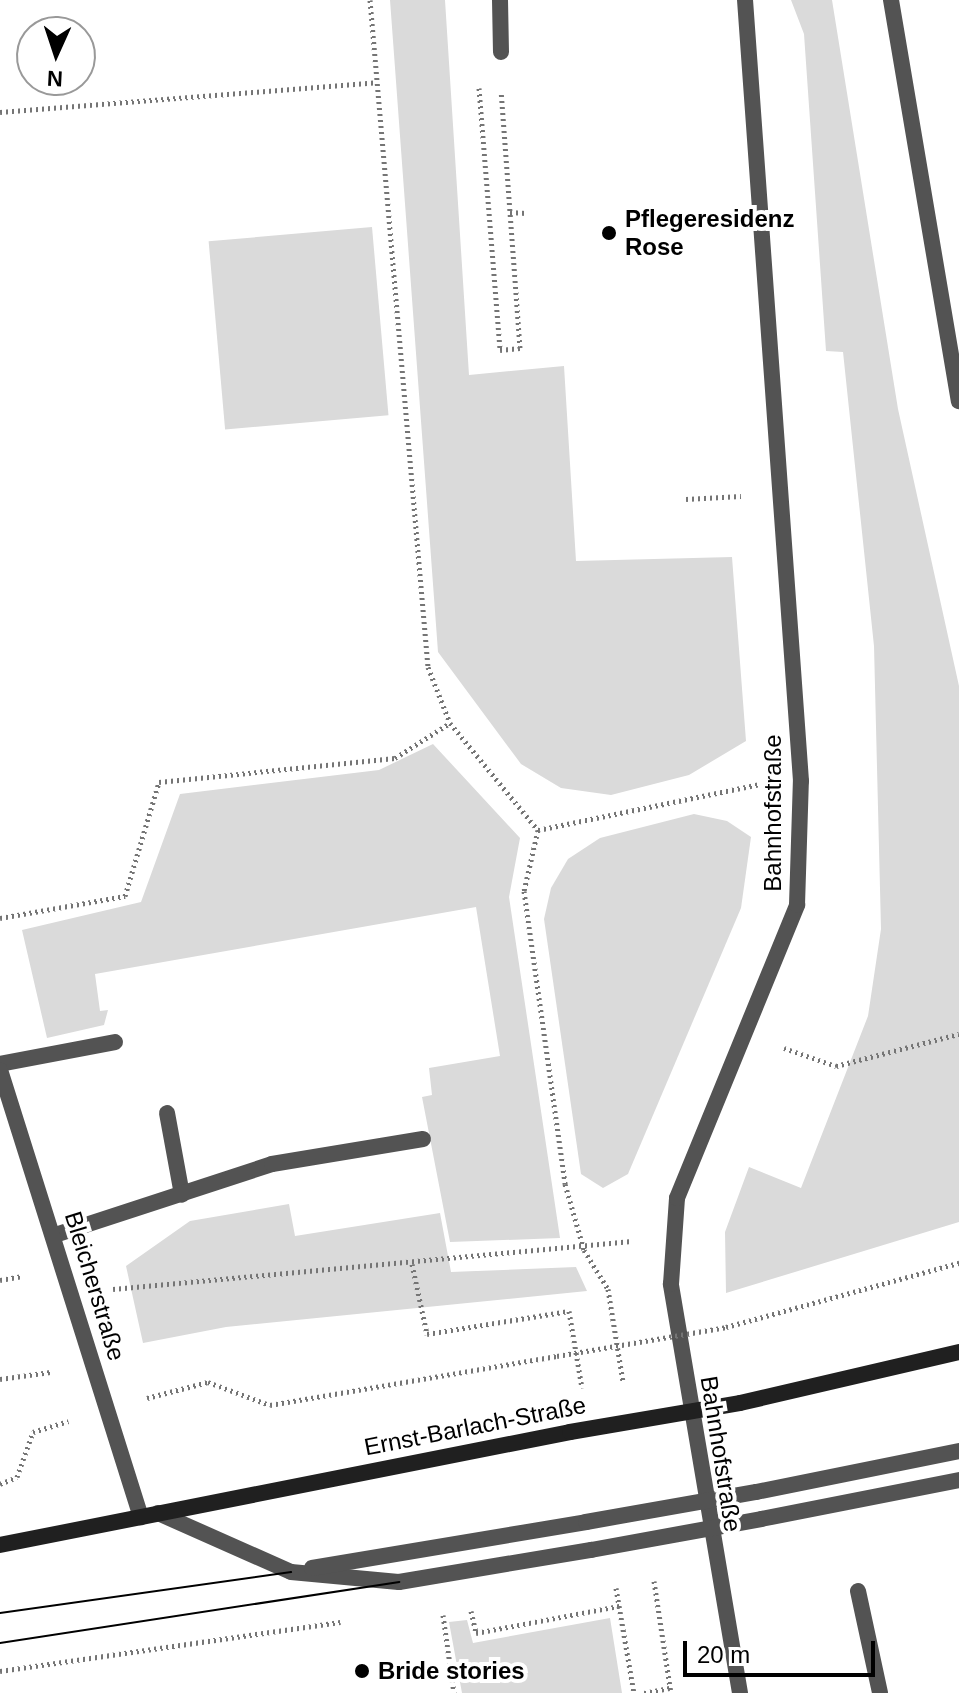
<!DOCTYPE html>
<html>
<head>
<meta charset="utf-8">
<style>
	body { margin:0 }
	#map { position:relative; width:959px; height:1693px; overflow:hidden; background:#fff; font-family:Arial,sans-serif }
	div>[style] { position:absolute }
	.green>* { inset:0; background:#dadada; transform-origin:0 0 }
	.path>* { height:5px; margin-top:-2.5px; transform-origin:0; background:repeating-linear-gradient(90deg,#757575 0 2px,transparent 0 6px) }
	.lane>* { height:16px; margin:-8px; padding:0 8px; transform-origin:8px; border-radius:8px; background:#535353 }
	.street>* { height:16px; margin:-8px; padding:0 8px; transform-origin:8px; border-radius:8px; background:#535353 }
	.secondary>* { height:16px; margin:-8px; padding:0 8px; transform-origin:8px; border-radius:8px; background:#202020 }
	.tram>* { height:2px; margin:-1px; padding:0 1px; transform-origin:1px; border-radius:1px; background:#000 }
	.path-bridge>* { height:5px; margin-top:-2.5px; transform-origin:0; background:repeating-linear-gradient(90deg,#757575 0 2px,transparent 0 6px) }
	.lane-bridge>* { height:16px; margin:-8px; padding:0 8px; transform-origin:8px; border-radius:8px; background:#535353 }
	.secondary-bridge>* { height:16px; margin:-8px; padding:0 8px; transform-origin:8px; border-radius:8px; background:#202020 }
	.dots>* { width:22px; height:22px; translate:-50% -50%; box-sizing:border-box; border:4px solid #fff; border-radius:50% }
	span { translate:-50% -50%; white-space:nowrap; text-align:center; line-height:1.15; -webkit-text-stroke:8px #fff; paint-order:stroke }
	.poi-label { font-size:24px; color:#000; font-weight:700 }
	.left { translate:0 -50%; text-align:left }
	.street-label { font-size:24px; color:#000 }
	.north { position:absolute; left:16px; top:16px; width:80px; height:80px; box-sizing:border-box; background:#fff; border:2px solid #999; border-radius:50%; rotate:183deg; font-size:22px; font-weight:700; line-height:32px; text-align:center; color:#000 }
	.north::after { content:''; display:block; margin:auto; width:28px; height:36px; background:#000; clip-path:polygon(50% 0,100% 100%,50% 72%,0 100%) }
	.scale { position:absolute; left:683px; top:1641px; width:192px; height:36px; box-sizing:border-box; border:4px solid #000; border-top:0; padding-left:10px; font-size:24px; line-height:28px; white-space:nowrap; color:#000; -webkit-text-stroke:6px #fff; paint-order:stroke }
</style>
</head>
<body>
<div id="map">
	<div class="green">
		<i style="clip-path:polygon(390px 0,445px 0,469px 375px,564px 366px,576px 561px,732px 557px,746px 741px,689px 775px,611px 795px,561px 788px,521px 764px,438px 652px)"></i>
		<i style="clip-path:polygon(791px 0,832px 0,898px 409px,959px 686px,959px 1222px,726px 1293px,725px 1232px,749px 1167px,801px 1188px,868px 1016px,881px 929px,874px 646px,843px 352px,826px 351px,804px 34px)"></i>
		<i style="left:372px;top:227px;width:189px;height:164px;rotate:85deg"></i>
		<i style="clip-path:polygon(433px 744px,520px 838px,509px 897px,560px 1238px,450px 1242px,422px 1097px,432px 1095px,429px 1068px,500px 1056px,476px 907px,95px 974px,100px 1011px,108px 1010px,104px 1025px,47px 1038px,22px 930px,141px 902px,180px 794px,379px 770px)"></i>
		<i style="clip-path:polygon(694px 814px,727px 821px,751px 837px,741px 908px,628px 1174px,603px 1188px,581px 1174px,544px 919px,551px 888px,568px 859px,600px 838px)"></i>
		<i style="clip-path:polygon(289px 1204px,295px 1236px,440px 1213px,451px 1272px,576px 1267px,587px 1291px,226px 1327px,143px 1343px,126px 1266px,190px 1221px)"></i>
		<i style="clip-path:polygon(610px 1618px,622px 1693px,462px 1693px,449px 1622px,467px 1620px,473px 1643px)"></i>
	</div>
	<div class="path">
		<i style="left:370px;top:0;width:670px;rotate:85.03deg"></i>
		<i style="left:428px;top:667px;width:60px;rotate:68.6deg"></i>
		<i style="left:450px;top:723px;width:139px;rotate:50.6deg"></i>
		<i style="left:538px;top:830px;width:63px;rotate:102.9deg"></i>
		<i style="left:524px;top:891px;width:296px;rotate:82deg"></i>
		<i style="left:565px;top:1184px;width:69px;rotate:73.9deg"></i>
		<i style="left:584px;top:1250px;width:46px;rotate:58.4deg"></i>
		<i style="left:608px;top:1289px;width:94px;rotate:80.8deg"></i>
		<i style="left:479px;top:88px;width:263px;rotate:85.4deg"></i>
		<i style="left:500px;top:350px;width:20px;rotate:-6deg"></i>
		<i style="left:520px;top:348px;width:258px;rotate:-94.2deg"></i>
		<i style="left:0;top:112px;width:378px;rotate:-4.5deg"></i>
		<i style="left:510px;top:212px;width:16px;rotate:4deg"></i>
		<i style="left:686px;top:499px;width:55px;rotate:-3.1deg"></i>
		<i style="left:538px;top:830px;width:227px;rotate:-11.7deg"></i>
		<i style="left:0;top:918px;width:127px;rotate:-10deg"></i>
		<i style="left:125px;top:896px;width:119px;rotate:-73.4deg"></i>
		<i style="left:159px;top:782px;width:237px;rotate:-5.8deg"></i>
		<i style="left:395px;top:758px;width:65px;rotate:-32.5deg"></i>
		<i style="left:784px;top:1048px;width:55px;rotate:19.1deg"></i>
		<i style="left:836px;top:1066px;width:127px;rotate:-14.6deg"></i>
		<i style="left:412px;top:1264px;width:72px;rotate:77.9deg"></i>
		<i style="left:427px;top:1334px;width:144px;rotate:-9.2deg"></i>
		<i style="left:569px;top:1311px;width:78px;rotate:80.4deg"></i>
		<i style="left:0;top:1280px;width:23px;rotate:-10deg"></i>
		<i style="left:113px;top:1289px;width:521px;rotate:-5.28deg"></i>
		<i style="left:726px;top:1327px;width:242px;rotate:-15.4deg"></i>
		<i style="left:0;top:1379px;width:51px;rotate:-7.8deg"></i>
		<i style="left:147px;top:1398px;width:63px;rotate:-14.7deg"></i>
		<i style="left:208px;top:1382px;width:66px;rotate:20.4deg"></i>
		<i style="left:270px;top:1405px;width:291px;rotate:-9.7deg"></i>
		<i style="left:0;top:1484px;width:18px;rotate:-22deg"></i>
		<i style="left:17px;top:1477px;width:48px;rotate:-70.4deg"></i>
		<i style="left:33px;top:1432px;width:37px;rotate:-17deg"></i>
		<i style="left:654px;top:1581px;width:113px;rotate:81.4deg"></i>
		<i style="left:616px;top:1588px;width:107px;rotate:80.3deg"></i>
		<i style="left:471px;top:1611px;width:23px;rotate:77deg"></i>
		<i style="left:476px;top:1633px;width:146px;rotate:-10.7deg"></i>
		<i style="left:443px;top:1615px;width:79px;rotate:82deg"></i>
		<i style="left:0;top:1671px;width:344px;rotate:-8.2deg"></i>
		<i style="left:644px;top:1693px;width:26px;rotate:-11deg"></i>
	</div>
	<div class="lane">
		<i style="left:500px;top:0;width:52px;rotate:88.9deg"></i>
		<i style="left:0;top:1064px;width:117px;rotate:-10.8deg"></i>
		<i style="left:167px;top:1113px;width:83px;rotate:79.6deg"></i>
		<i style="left:55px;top:1235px;width:228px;rotate:-18.1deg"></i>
		<i style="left:272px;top:1164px;width:153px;rotate:-9.4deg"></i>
		<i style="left:756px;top:1492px;width:207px;rotate:-11.4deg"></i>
		<i style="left:158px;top:1513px;width:145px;rotate:23.9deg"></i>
		<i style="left:291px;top:1572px;width:108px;rotate:5.3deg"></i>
		<i style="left:399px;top:1582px;width:195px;rotate:-9.5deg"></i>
		<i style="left:761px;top:1519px;width:202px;rotate:-11.1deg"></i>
		<i style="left:312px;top:1568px;width:278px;rotate:-9.5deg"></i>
		<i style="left:858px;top:1591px;width:104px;rotate:77.8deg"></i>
	</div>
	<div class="street">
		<i style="left:891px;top:0;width:407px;rotate:80.4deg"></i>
		<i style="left:0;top:1070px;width:469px;rotate:72.5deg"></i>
		<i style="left:740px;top:1693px;width:415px;rotate:-99.6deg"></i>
		<i style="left:671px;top:1284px;width:86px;rotate:-86deg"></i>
		<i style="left:677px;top:1198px;width:317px;rotate:-67.7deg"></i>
		<i style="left:797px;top:905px;width:124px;rotate:-88.2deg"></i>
		<i style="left:801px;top:781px;width:783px;rotate:-94.1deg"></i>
	</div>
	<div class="secondary">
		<i style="left:740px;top:1403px;width:225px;rotate:-13.1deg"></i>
		<i style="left:0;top:1545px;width:581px;rotate:-11.21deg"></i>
	</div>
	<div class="tram">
		<i style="left:0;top:1613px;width:294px;rotate:-8deg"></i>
		<i style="left:0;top:1643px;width:404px;rotate:-8.7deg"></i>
	</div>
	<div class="path-bridge">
		<i style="left:557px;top:1356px;width:171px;rotate:-9.7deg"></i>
	</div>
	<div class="lane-bridge">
		<i style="left:586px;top:1522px;width:173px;rotate:-10deg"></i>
		<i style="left:591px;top:1550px;width:173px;rotate:-10.3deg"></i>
	</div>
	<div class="secondary-bridge">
		<i style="left:570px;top:1432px;width:172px;rotate:-9.7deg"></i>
	</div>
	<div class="dots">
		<i style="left:609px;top:233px;background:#000"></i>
		<i style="left:362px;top:1671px;background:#000"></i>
	</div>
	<div class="poi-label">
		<span class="left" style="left:625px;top:233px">Pflegeresidenz<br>Rose</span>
		<span class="left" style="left:378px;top:1671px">Bride stories</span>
	</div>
	<div class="street-label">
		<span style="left:773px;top:813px;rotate:-90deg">Bahnhofstraße</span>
		<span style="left:95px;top:1286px;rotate:73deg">Bleicherstraße</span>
		<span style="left:475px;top:1426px;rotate:-11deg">Ernst-Barlach-Straße</span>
		<span style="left:721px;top:1454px;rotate:81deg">Bahnhofstraße</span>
	</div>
	<div class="north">N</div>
	<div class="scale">20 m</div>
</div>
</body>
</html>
